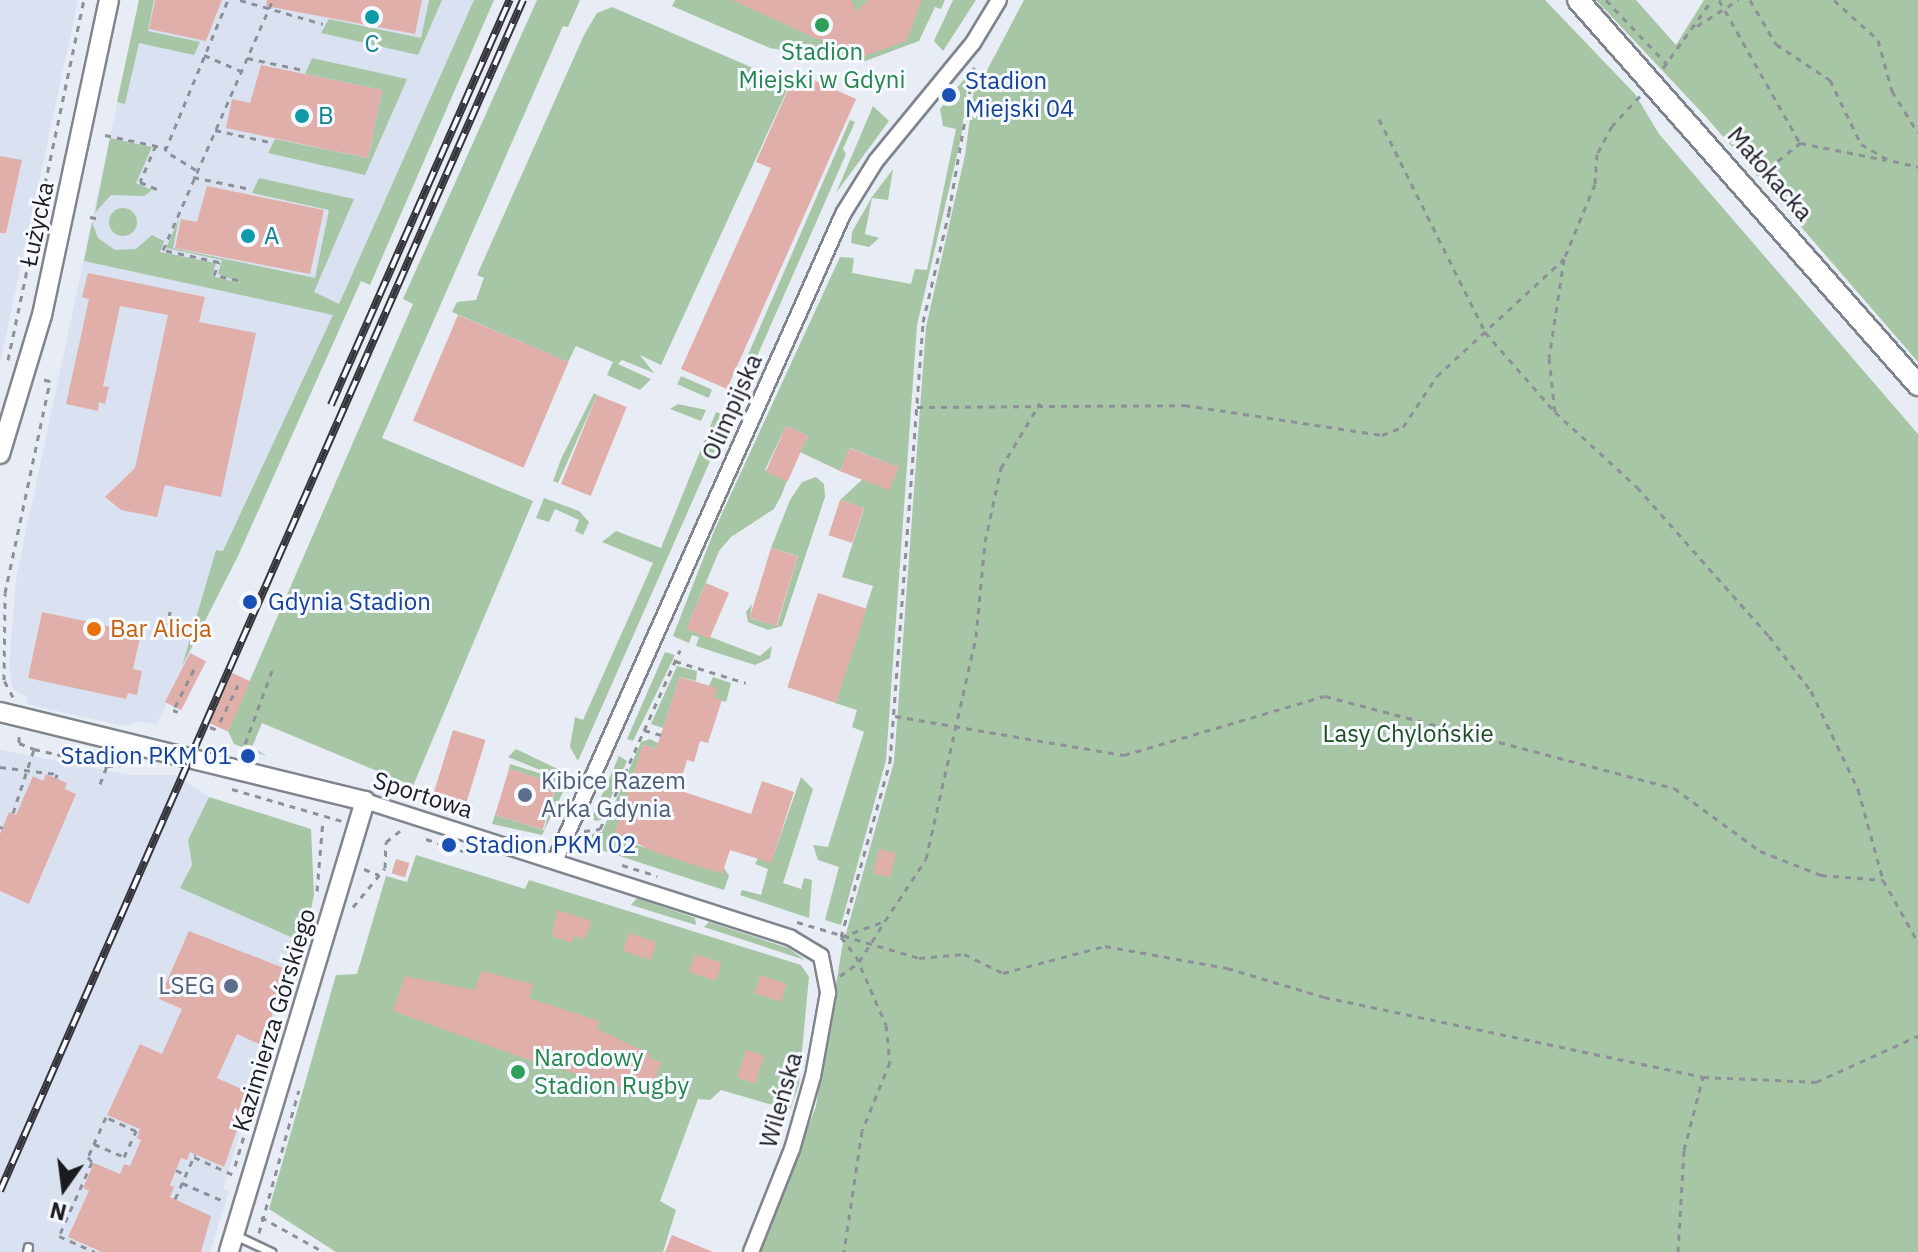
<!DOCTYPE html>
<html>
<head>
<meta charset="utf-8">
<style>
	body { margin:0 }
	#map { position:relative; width:1918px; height:1252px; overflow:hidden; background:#e7ecf5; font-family:"IBM Plex Sans",sans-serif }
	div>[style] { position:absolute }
	.built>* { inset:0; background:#dae2f2 }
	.green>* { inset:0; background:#a7c6a6; transform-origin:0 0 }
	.round { border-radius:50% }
	.building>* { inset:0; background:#e1afa9; transform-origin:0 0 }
	.path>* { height:3px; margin-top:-1.5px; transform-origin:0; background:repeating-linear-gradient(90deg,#8d9097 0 6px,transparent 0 12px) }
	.roads { filter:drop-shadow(2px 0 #80858d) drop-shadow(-2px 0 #80858d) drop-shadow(0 2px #80858d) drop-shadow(0 -2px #80858d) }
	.service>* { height:7px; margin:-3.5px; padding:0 3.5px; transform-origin:3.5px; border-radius:3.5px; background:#fff }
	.minor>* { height:14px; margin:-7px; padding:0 7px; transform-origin:7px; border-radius:7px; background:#fff }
	.tertiary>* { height:18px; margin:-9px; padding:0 9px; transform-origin:9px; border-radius:9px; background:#fff }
	.secondary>* { height:20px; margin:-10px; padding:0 10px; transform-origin:10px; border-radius:10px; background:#fff }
	.rail>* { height:8px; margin-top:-4px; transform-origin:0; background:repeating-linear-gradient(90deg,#f6f9ff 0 15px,#35363b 0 30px); box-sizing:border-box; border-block:2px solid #35363b }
	.dots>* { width:22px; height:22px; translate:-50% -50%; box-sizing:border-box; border:4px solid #f6f9ff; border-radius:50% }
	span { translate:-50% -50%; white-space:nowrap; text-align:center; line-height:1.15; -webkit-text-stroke:6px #f6f9ff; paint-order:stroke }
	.culture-label { font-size:24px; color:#0d838f }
	.left { translate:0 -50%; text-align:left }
	.leisure-label { font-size:24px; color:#27864d }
	.transit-label { font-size:24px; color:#164399 }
	.right { translate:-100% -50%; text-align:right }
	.street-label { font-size:24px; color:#1b1c20 }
	.food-label { font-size:24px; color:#c56008 }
	.park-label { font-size:24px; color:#1f4e20 }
	.service-label { font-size:24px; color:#4e5e75 }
	.north { position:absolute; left:24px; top:1148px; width:80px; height:80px; -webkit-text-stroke:6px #f6f9ff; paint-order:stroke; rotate:194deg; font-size:22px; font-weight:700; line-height:32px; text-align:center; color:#1b1c20 }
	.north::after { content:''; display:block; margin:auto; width:28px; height:36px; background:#1b1c20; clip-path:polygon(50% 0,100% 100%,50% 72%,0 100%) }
</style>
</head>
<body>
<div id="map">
	<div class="built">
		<i style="clip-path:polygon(0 0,78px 0,0 364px)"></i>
		<i style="clip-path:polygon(139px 0,487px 0,157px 725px,140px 721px,124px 726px,26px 704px,28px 698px,13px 689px,9px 670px,16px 578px)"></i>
		<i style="clip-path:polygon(0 750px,131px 775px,175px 775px,209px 797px,188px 840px,192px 865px,181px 888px,303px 943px,292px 983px,285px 983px,223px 1189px,229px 1191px,210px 1252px,0 1252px)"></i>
	</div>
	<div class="green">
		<i style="clip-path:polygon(139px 0,154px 0,148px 31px,200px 42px,194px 55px,139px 43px,125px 104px,117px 102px)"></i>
		<i style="clip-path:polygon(429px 0,442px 0,418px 55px,321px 33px,329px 19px,421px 38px)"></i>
		<i style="clip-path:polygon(474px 0,494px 0,370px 285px,361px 281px,238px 556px,182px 666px,216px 550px,223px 551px,333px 315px,84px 261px,92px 222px,98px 238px,115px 250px,136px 249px,152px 235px,164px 241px,160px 252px,216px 263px,212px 276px,241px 283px,218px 274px,222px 260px,166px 248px,179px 218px,173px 248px,315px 278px,329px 210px,252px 193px,259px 178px,354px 199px,314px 292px,339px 304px)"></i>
		<i style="clip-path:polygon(537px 0,580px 0,568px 27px,563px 26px,382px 438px,533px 501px,413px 786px,262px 723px,252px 747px,267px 756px,250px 750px,234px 744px,228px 731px,413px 304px,403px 299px)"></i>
		<i style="clip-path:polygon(675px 0,945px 0,941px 9px,935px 7px,919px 41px,860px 63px,770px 48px,672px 6px)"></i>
		<i style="clip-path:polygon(953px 0,976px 0,943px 51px,934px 41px)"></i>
		<i style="clip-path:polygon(1024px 0,1545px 0,1635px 94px,1659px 134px,1918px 434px,1918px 1252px,761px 1252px,816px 1106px,842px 948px,894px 762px,926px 327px,965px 155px,976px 74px,984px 76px)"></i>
		<i style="clip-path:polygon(1596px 0,1636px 0,1676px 45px,1704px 0,1918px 0,1918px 362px,1706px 117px)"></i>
		<i style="clip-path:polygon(612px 7px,790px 84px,661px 365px,640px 355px,654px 373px,622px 360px,618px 364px,651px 379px,640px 390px,607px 375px,613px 362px,576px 346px,568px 362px,452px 312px,457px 302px,476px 300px,484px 278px,477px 275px,584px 35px,597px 13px)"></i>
		<i style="clip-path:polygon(312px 58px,407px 79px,365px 175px,268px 153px,275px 139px,368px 158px,382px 90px,305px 74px)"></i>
		<i style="clip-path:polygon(969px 73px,961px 138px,917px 325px,886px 760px,841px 925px,825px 920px,839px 867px,818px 860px,813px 845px,828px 847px,864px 732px,852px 727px,857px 710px,835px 703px,873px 586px,842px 577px,864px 508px,840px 500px,863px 479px,889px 489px,898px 467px,850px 448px,840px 471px,800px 452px,808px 436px,786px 426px,765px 470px,787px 481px,781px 496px,774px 509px,731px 537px,719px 551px,687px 628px,760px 656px,772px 646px,770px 658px,755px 665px,696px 646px,699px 637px,692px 635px,689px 643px,673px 636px,714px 531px,840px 257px,854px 258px,852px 273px,911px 284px,915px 269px,927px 270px,956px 129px,943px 126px,940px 109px)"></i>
		<i style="clip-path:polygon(873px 106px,889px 121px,836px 193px)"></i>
		<i style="clip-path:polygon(850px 120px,855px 122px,843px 149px,846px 154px,811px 234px,739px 397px,731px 394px)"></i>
		<i style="clip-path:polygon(110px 138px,152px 147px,136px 183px,152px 190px,144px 196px,111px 195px,95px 213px)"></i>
		<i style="clip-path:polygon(893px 169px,888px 200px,872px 198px,865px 234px,879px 238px,869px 247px,851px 243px,852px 232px,872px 197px)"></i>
		<i class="round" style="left:109px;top:208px;width:28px;height:28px"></i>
		<i style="left:681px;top:376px;width:34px;height:9px;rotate:24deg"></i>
		<i style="clip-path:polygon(594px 393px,597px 395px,558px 483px,553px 481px,561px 459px)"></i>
		<i style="clip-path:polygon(678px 404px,706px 410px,701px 421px,670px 409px)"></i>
		<i style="clip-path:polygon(716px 412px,729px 418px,578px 761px,570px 747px,575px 717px,583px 720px,653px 563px,602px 542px,616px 531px,661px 548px)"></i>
		<i style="clip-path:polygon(816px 477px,824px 484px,825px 497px,782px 626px,768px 630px,748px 622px,746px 612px,752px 604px,750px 618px,777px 626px,798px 556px,771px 548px,790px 500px,802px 482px)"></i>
		<i style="clip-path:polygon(544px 498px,579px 511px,589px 522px,583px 535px,575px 531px,579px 520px,555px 509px,549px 522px,536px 518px)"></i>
		<i style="clip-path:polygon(665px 652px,675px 655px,633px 741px,627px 739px)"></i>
		<i style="clip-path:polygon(677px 666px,697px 671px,696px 681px,680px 677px,663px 728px,651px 724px)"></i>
		<i style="clip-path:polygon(713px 677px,731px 683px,726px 702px,714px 698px,709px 686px)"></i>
		<i style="clip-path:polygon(650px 739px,658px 743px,656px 749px,643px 745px,616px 832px,636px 839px,634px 844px,722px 873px,724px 868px,729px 876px,724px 890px,592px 847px,592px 834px,602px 832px,641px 742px)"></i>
		<i style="clip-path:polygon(516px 749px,566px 773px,560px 778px,508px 757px)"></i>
		<i style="clip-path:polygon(619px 756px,627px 761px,601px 820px,596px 821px,592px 818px)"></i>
		<i style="clip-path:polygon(510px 764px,568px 782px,542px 835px,492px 824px,495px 815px,544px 830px,557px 784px,509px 769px)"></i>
		<i style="clip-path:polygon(801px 777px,813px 789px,783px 883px,801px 889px,804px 878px,812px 880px,809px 918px,740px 895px,742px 890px,761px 895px,768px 869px,755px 864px,758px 858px,771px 862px)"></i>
		<i style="clip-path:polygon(209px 797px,311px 829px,314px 895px,305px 938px,295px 939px,180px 888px,192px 865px,188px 840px)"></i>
		<i style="clip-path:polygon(416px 855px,525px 889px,529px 880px,801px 965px,809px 977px,799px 1084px,790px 1110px,721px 1090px,710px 1100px,698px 1099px,660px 1201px,676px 1210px,663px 1252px,336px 1252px,269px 1209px,336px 975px,357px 974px,386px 876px,407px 882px)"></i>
		<i style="clip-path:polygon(637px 898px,695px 918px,696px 925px,631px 905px)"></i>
		<i style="clip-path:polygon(709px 922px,788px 948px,805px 960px,704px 927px)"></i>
	</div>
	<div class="building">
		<i style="clip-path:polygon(155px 0,222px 0,206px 41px,149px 29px)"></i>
		<i style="clip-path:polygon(267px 0,422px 0,415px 34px,266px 6px)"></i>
		<i style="clip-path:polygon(732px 0,851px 0,856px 12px,868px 0,922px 0,906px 41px,859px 58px)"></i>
		<i style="clip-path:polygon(261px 65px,382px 90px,368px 158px,226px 128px,232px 99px,250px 103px)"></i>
		<i style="clip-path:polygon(796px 72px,856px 99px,727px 389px,681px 369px,771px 168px,756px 162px)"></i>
		<i style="clip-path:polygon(0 156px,22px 160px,6px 233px,0 233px)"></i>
		<i style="clip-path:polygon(207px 186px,324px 210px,310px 274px,175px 248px,181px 219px,197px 222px)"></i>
		<i style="clip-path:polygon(88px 273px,205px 297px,199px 322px,256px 333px,221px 497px,165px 485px,157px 517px,121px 510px,105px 497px,135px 468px,168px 315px,120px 306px,103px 386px,109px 387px,105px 404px,99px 402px,98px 411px,66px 404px,89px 299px,82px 297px)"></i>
		<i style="left:458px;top:315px;width:120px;height:115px;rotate:23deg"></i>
		<i style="left:597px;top:395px;width:32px;height:96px;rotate:22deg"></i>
		<i style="left:786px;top:426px;width:24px;height:50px;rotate:24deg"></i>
		<i style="left:849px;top:448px;width:53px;height:25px;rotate:21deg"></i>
		<i style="left:840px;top:500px;width:25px;height:37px;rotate:18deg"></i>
		<i style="left:771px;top:548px;width:28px;height:73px;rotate:17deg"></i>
		<i style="left:706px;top:583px;width:25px;height:50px;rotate:23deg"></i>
		<i style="left:818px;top:593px;width:51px;height:99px;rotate:18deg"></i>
		<i style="clip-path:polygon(42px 612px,141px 633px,133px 669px,142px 671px,137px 695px,128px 693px,126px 699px,28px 678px)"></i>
		<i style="left:190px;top:653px;width:18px;height:55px;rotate:27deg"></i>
		<i style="left:232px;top:673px;width:20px;height:55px;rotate:24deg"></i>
		<i style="clip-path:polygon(680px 677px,717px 688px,714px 698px,722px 700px,708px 743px,700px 741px,694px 762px,687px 760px,678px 790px,751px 814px,762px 781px,794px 792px,771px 863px,730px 850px,722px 874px,652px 851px,615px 832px,643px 745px,656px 749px)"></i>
		<i style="left:453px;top:730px;width:34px;height:68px;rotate:17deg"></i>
		<i style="left:509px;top:769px;width:50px;height:48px;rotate:17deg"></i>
		<i style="clip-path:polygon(46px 774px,67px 783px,65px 789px,76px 794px,29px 904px,0 891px,0 834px,9px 812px,16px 815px,33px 776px,43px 781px)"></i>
		<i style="left:879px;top:849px;width:17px;height:25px;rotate:13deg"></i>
		<i style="left:396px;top:859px;width:14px;height:15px;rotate:17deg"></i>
		<i style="clip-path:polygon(557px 910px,591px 921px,585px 939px,575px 936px,572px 943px,552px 936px)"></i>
		<i style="clip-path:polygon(189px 931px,289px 970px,261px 1045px,237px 1034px,217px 1078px,250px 1093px,224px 1167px,190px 1152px,187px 1160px,181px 1158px,170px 1185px,174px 1187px,170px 1197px,211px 1216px,201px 1252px,102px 1252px,68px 1237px,89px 1191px,83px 1188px,94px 1163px,120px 1174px,124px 1164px,130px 1166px,141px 1140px,137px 1138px,140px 1129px,107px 1115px,140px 1044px,162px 1054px,182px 1009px,159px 999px)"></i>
		<i style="left:629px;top:933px;width:29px;height:19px;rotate:18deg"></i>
		<i style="left:695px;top:954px;width:28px;height:19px;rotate:18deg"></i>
		<i style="clip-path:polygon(481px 971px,533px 984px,529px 998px,599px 1021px,597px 1029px,650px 1054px,649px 1058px,661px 1062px,650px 1095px,526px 1059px,393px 1011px,405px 976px,475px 990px)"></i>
		<i style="left:760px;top:975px;width:28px;height:19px;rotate:18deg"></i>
		<i style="left:746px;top:1050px;width:19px;height:29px;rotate:18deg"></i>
		<i style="clip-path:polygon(672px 1235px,713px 1252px,665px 1252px)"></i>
	</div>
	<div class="path">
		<i style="left:240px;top:0;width:86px;rotate:16.1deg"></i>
		<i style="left:1606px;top:0;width:88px;rotate:46.4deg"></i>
		<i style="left:1719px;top:0;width:164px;rotate:60.5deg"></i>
		<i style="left:1750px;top:0;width:51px;rotate:59.4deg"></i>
		<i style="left:1776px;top:44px;width:65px;rotate:33.7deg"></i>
		<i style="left:1830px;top:80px;width:71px;rotate:64.2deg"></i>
		<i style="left:1861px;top:144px;width:34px;rotate:30deg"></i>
		<i style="left:1834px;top:0;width:59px;rotate:42.3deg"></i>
		<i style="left:1878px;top:40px;width:53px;rotate:74.6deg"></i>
		<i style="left:1892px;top:91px;width:49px;rotate:58.2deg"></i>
		<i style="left:1697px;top:26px;width:49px;rotate:-32.4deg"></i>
		<i style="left:204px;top:55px;width:40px;rotate:23.4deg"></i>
		<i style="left:247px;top:58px;width:58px;rotate:11.9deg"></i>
		<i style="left:1663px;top:68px;width:84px;rotate:-54.2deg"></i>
		<i style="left:1640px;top:96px;width:41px;rotate:133deg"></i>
		<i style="left:1612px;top:126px;width:32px;rotate:118deg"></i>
		<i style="left:1597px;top:154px;width:30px;rotate:94deg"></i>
		<i style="left:1595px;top:184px;width:81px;rotate:112.5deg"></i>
		<i style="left:1564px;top:259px;width:100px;rotate:98.6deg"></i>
		<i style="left:1549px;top:358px;width:54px;rotate:83.7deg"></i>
		<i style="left:1555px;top:412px;width:111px;rotate:42.4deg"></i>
		<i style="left:1637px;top:487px;width:199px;rotate:48.5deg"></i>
		<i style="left:1769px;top:636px;width:69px;rotate:52.6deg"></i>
		<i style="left:1811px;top:691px;width:109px;rotate:64.4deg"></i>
		<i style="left:1858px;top:789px;width:94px;rotate:74.6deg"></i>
		<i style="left:1883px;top:880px;width:71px;rotate:60.6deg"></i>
		<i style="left:1379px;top:119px;width:238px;rotate:63.5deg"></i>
		<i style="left:1485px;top:332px;width:106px;rotate:48.8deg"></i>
		<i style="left:215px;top:130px;width:56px;rotate:12.3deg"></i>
		<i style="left:105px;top:135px;width:62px;rotate:12deg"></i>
		<i style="left:156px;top:145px;width:40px;rotate:113.4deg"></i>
		<i style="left:140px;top:182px;width:23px;rotate:23deg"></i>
		<i style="left:1893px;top:161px;width:26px;rotate:13deg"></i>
		<i style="left:196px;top:170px;width:36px;rotate:-148deg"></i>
		<i style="left:165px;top:151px;width:164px;rotate:-67.4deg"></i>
		<i style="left:1759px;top:176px;width:53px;rotate:-38.8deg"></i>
		<i style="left:1800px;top:143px;width:88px;rotate:11.2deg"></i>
		<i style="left:193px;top:177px;width:59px;rotate:11.7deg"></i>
		<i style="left:90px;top:217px;width:11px;rotate:10deg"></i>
		<i style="left:238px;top:280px;width:25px;rotate:-168deg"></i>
		<i style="left:214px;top:275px;width:14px;rotate:-69deg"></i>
		<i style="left:219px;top:262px;width:57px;rotate:-167.9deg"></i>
		<i style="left:163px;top:250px;width:273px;rotate:-66.3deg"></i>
		<i style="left:8px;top:360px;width:368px;rotate:-78.1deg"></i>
		<i style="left:917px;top:407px;width:267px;rotate:-0.4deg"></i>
		<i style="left:1184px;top:405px;width:200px;rotate:8.6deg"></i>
		<i style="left:1382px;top:435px;width:22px;rotate:-21deg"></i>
		<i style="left:1403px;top:427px;width:61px;rotate:-56.3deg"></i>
		<i style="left:1437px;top:376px;width:173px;rotate:-42.7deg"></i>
		<i style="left:167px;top:629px;width:23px;rotate:-80deg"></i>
		<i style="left:675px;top:661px;width:74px;rotate:17.2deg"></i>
		<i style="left:13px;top:697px;width:19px;rotate:-118deg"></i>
		<i style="left:4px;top:680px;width:87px;rotate:-89.3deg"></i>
		<i style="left:5px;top:593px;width:217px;rotate:-78deg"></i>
		<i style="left:50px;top:381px;width:10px;rotate:-169deg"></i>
		<i style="left:175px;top:707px;width:45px;rotate:-63.4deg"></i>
		<i style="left:173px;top:710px;width:5px;rotate:22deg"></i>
		<i style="left:895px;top:716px;width:232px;rotate:9.7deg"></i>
		<i style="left:1124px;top:755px;width:209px;rotate:-16.4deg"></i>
		<i style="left:1325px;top:696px;width:361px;rotate:14.8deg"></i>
		<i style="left:1674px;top:788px;width:107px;rotate:36.2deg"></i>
		<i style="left:1760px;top:851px;width:66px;rotate:21.5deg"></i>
		<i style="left:1821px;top:875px;width:62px;rotate:4.6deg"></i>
		<i style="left:220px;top:722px;width:41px;rotate:-64.1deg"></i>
		<i style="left:210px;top:727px;width:8px;rotate:23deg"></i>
		<i style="left:644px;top:730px;width:18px;rotate:16deg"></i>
		<i style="left:19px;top:736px;width:7px;rotate:90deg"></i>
		<i style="left:19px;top:743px;width:16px;rotate:22deg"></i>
		<i style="left:34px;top:749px;width:75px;rotate:13.1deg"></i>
		<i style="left:107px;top:766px;width:30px;rotate:-4deg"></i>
		<i style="left:241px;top:755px;width:93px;rotate:-69.8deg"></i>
		<i style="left:0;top:767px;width:57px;rotate:7deg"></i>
		<i style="left:57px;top:774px;width:4px;rotate:104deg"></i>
		<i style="left:100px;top:784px;width:19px;rotate:-69deg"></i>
		<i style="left:232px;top:789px;width:115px;rotate:16.2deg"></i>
		<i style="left:13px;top:813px;width:67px;rotate:-71.8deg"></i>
		<i style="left:0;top:827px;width:3px;rotate:18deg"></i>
		<i style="left:584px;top:831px;width:16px;rotate:-7deg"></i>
		<i style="left:600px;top:829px;width:196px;rotate:-65.9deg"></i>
		<i style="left:426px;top:839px;width:39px;rotate:18deg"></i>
		<i style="left:622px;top:865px;width:37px;rotate:17deg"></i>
		<i style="left:364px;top:869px;width:16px;rotate:22deg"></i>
		<i style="left:317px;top:891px;width:72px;rotate:-85.2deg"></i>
		<i style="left:353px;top:907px;width:50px;rotate:-50.6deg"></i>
		<i style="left:385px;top:868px;width:26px;rotate:-88deg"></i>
		<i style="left:386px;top:842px;width:19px;rotate:-39deg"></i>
		<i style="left:797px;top:922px;width:127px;rotate:16.4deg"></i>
		<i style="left:919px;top:958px;width:45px;rotate:-5.1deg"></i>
		<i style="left:964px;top:954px;width:43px;rotate:26deg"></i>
		<i style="left:1003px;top:973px;width:106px;rotate:-14.8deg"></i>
		<i style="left:1105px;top:946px;width:124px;rotate:10.2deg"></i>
		<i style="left:1227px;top:968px;width:101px;rotate:16.6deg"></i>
		<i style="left:1324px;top:997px;width:387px;rotate:11.9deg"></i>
		<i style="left:1703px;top:1077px;width:113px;rotate:2.5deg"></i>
		<i style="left:1816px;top:1082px;width:112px;rotate:-24.3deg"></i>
		<i style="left:841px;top:937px;width:182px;rotate:-74.4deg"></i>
		<i style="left:890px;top:762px;width:441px;rotate:-85.7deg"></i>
		<i style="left:923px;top:322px;width:113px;rotate:-76.7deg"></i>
		<i style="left:949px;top:212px;width:147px;rotate:-80.2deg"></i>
		<i style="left:841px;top:937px;width:47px;rotate:-20deg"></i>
		<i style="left:885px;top:921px;width:74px;rotate:-56.5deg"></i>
		<i style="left:926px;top:859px;width:228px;rotate:-77.3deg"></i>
		<i style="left:976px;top:637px;width:95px;rotate:-84.6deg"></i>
		<i style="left:985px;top:542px;width:76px;rotate:-77.8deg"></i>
		<i style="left:1001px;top:468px;width:76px;rotate:-59deg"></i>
		<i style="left:841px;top:937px;width:24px;rotate:52deg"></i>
		<i style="left:856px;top:956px;width:75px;rotate:66.5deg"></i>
		<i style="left:886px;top:1025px;width:37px;rotate:84deg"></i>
		<i style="left:890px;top:1062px;width:74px;rotate:112.1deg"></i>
		<i style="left:862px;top:1131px;width:122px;rotate:98.5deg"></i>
		<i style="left:840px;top:976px;width:24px;rotate:-36deg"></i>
		<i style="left:859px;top:962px;width:49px;rotate:-57.6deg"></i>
		<i style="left:94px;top:1144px;width:33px;rotate:23deg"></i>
		<i style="left:124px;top:1157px;width:29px;rotate:-65deg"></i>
		<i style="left:136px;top:1131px;width:33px;rotate:-155deg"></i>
		<i style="left:106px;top:1117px;width:44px;rotate:114.2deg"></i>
		<i style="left:88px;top:1157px;width:6px;rotate:51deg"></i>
		<i style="left:92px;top:1162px;width:81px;rotate:114deg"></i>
		<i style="left:59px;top:1236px;width:39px;rotate:24deg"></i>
		<i style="left:194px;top:1157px;width:44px;rotate:24.2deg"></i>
		<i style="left:235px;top:1166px;width:144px;rotate:-73.5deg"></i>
		<i style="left:176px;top:1170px;width:11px;rotate:27deg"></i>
		<i style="left:182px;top:1183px;width:48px;rotate:23.4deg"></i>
		<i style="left:175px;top:1199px;width:49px;rotate:-66deg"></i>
		<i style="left:261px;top:1217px;width:72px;rotate:29.1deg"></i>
		<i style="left:259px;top:1233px;width:148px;rotate:-74.4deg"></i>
		<i style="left:1678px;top:1252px;width:102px;rotate:-86.6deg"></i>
		<i style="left:1684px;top:1150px;width:75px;rotate:-75.4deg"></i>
	</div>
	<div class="roads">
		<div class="service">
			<i style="left:237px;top:1236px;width:38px;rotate:25deg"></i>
			<i style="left:27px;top:1252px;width:5px;rotate:-79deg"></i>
		</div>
		<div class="minor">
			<i style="left:365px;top:801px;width:447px;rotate:17.8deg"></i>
			<i style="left:791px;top:938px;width:35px;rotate:31deg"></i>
			<i style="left:821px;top:956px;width:38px;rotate:79deg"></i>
			<i style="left:828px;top:993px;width:84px;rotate:100.2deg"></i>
			<i style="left:813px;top:1076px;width:76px;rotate:106deg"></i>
			<i style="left:792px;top:1149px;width:111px;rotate:111.7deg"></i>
			<i style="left:555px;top:861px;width:708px;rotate:-66deg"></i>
			<i style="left:843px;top:214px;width:62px;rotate:-58.1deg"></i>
			<i style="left:876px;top:161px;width:153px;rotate:-50.6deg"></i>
			<i style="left:973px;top:43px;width:50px;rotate:-58.8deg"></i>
		</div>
		<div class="tertiary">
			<i style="left:0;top:454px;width:145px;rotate:-73.2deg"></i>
			<i style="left:42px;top:315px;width:322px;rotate:-78deg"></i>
			<i style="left:0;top:712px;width:376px;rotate:13.7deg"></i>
			<i style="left:365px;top:801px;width:471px;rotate:106.8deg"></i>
		</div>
		<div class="secondary">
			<i style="left:1578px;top:0;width:514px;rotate:48.55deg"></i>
		</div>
	</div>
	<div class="rail">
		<i style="left:331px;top:405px;width:443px;rotate:-66.2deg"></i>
		<i style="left:0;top:1191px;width:1301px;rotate:-66.29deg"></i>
	</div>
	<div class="dots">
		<i style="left:372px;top:17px;background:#0f9aa8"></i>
		<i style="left:822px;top:25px;background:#2e9e5b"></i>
		<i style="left:949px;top:95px;background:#1a4fb4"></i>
		<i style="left:302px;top:116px;background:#0f9aa8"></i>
		<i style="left:248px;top:236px;background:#0f9aa8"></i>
		<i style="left:250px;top:602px;background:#1a4fb4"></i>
		<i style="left:94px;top:629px;background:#e8710a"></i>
		<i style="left:248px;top:756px;background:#1a4fb4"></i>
		<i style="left:525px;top:795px;background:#5c6f8a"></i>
		<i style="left:449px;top:845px;background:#1a4fb4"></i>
		<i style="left:231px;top:986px;background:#5c6f8a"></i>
		<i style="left:518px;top:1072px;background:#2e9e5b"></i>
	</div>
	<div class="culture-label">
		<span style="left:372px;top:44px">C</span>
		<span class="left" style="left:318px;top:116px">B</span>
		<span class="left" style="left:264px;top:236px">A</span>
	</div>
	<div class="leisure-label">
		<span style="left:822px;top:66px">Stadion<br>Miejski w Gdyni</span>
		<span class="left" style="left:534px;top:1072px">Narodowy<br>Stadion Rugby</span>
	</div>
	<div class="transit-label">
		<span class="left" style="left:965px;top:95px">Stadion<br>Miejski 04</span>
		<span class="left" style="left:268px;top:602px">Gdynia Stadion</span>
		<span class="right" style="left:232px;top:756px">Stadion PKM 01</span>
		<span class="left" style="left:465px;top:845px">Stadion PKM 02</span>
	</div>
	<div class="street-label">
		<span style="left:1770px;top:174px;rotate:49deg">Małokacka</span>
		<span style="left:37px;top:224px;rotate:-78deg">Łużycka</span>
		<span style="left:732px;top:407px;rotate:-66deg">Olimpijska</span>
		<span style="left:423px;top:795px;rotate:18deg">Sportowa</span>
		<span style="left:274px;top:1020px;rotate:-73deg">Kazimierza Górskiego</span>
		<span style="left:781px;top:1100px;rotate:-74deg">Wileńska</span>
	</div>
	<div class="food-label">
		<span class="left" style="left:110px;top:629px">Bar Alicja</span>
	</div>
	<div class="park-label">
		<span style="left:1408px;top:734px">Lasy Chylońskie</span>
	</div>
	<div class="service-label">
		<span class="left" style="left:541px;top:795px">Kibice Razem<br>Arka Gdynia</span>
		<span class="right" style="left:215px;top:986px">LSEG</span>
	</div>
	<div class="north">N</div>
</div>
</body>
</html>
